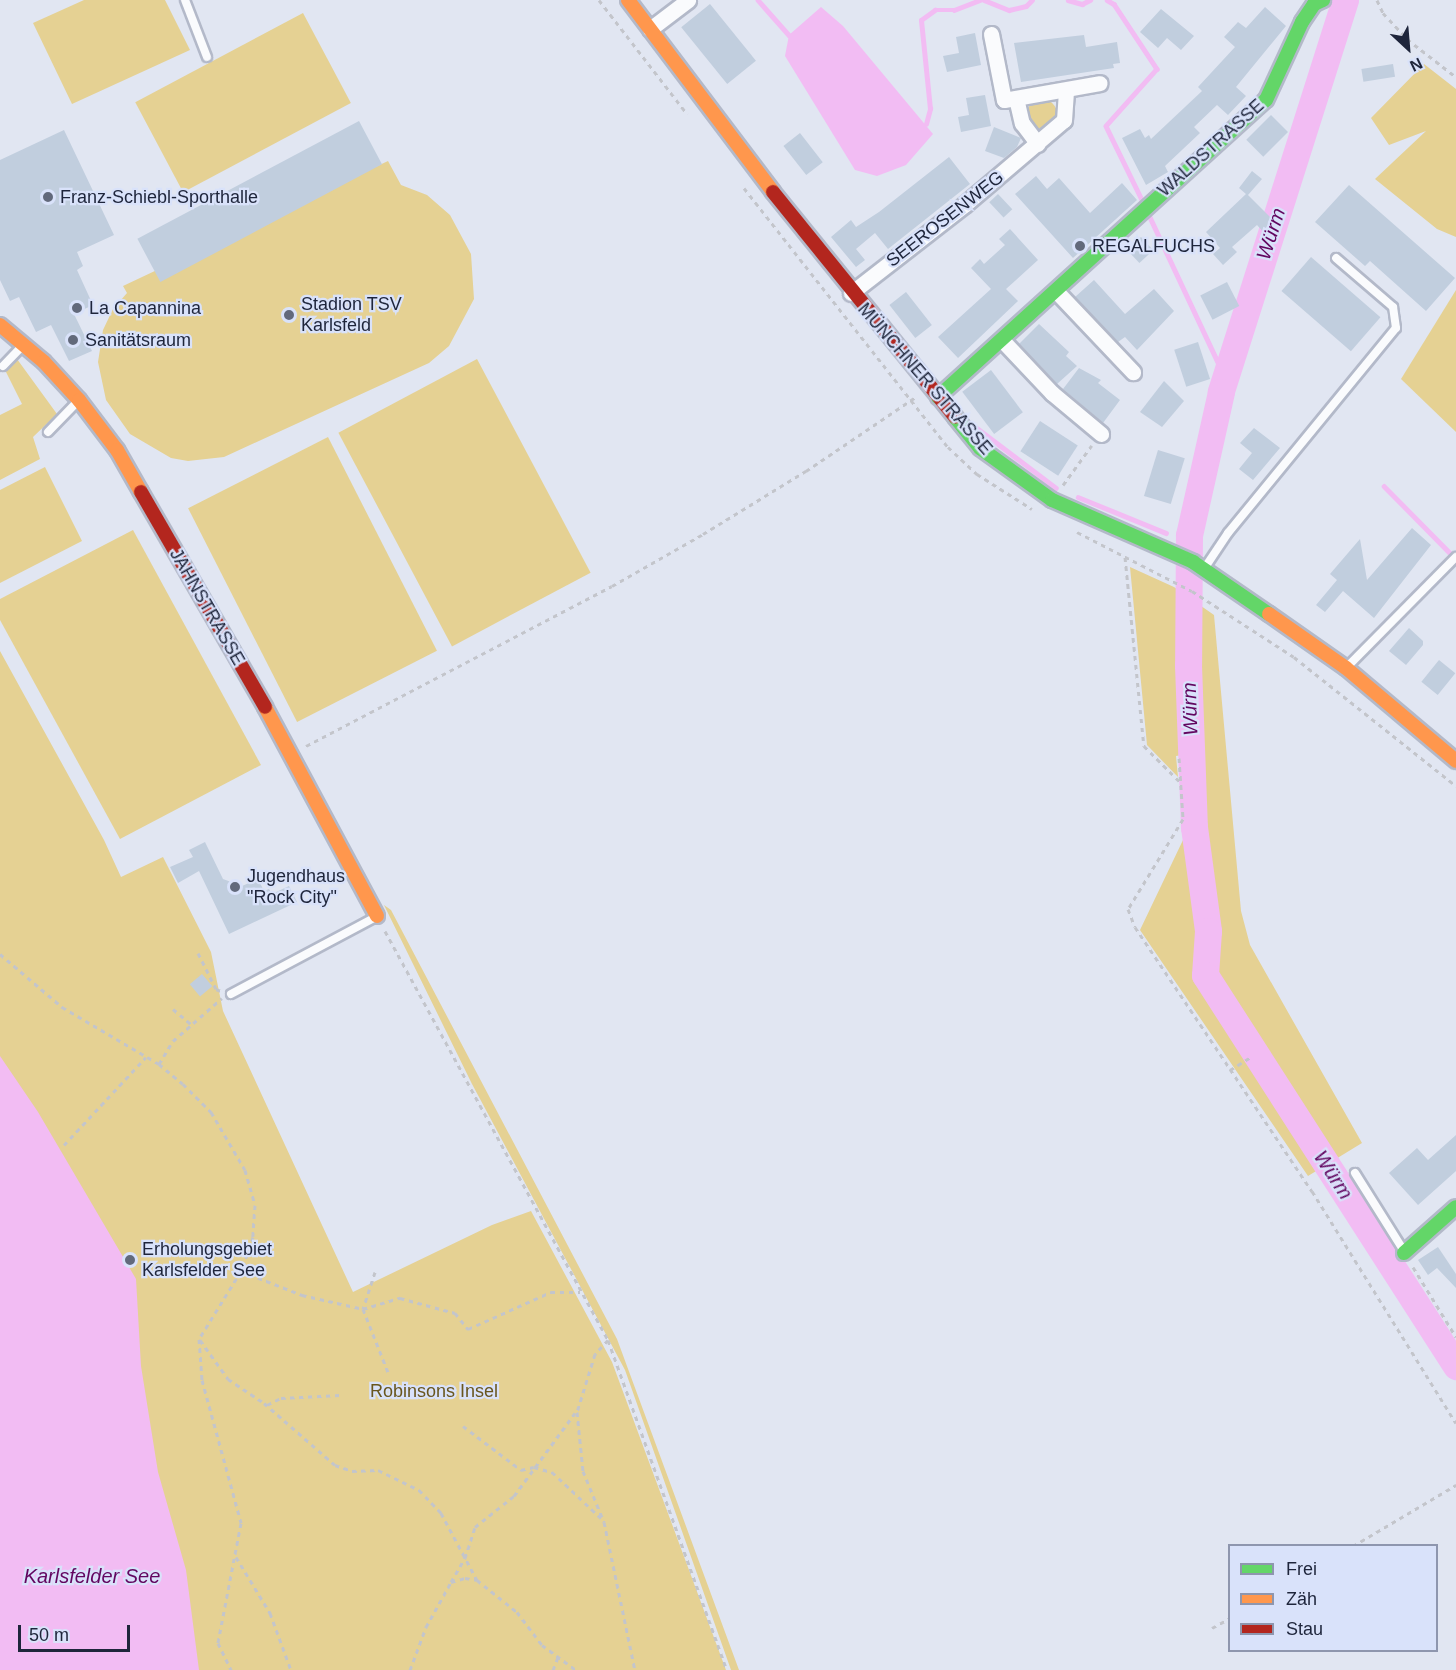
<!DOCTYPE html>
<html>
<head>
<meta charset="utf-8">
<style>
	body { margin:0 }
	#map { position:relative; width:1456px; height:1670px; overflow:hidden; background:#e1e6f2; font-family:Helvetica,sans-serif }
	div>[style] { position:absolute }
	.green>* { inset:0; background:#e5d193; transform-origin:0 0 }
	.round { border-radius:50% }
	.water>* { inset:0; background:#f2bcf3 }
	.stream>* { height:4.5px; margin:-2.25px; padding:0 2.25px; transform-origin:2.25px; border-radius:2.25px; background:#f2bcf3 }
	.river>* { height:27px; margin:-13.5px; padding:0 13.5px; transform-origin:13.5px; border-radius:13.5px; background:#f2bcf3 }
	.building>* { inset:0; background:#c1cede; transform-origin:0 0 }
	.path>* { height:3px; margin-top:-1.5px; transform-origin:0; background:repeating-linear-gradient(90deg,#c3c5cb 0 4.5px,transparent 0 9px) }
	.roads { filter:drop-shadow(2px 0 #b3b9c9) drop-shadow(-2px 0 #b3b9c9) drop-shadow(0 2px #b3b9c9) drop-shadow(0 -2px #b3b9c9) }
	.lane>* { height:8px; margin:-4px; padding:0 4px; transform-origin:4px; border-radius:4px; background:#fafbfd }
	.street>* { height:15px; margin:-7.5px; padding:0 7.5px; transform-origin:7.5px; border-radius:7.5px; background:#fafbfd }
	.fast>* { height:14px; margin:-7px; padding:0 7px; transform-origin:7px; border-radius:7px; background:#63d668 }
	.slow>* { height:14px; margin:-7px; padding:0 7px; transform-origin:7px; border-radius:7px; background:#ff974d }
	.jam>* { height:14px; margin:-7px; padding:0 7px; transform-origin:7px; border-radius:7px; background:#b3261e }
	.dots>* { width:16px; height:16px; translate:-50% -50%; box-sizing:border-box; border:3px solid #d9e2fa; border-radius:50% }
	span { translate:-50% -50%; white-space:nowrap; text-align:center; line-height:1.15; -webkit-text-stroke:4.5px #d9e2fa; paint-order:stroke }
	.street-label { font-size:18px; color:#1e253b }
	.poi-label { font-size:18px; color:#1e253b }
	.left { translate:0 -50%; text-align:left }
	.park-label { font-size:18px; color:#69561e }
	.water-label { font-size:20px; color:#620660; font-style:italic }
	.legend { position:absolute; left:1228px; top:1544px; width:210px; height:108px; box-sizing:border-box; background:#d9e2fa; border:2px solid #8e96ae; margin:0; padding:8px 10px; list-style:none; font-size:18px; color:#1e253b }
	.legend li { display:flex; align-items:center; gap:12px; height:30px }
	.legend b { width:30px; border:2px solid #8e96ae }
	.north { position:absolute; left:1378px; top:18px; width:60px; height:60px; -webkit-text-stroke:4px #d9e2fa; paint-order:stroke; rotate:154deg; font-size:16px; font-weight:700; line-height:24px; text-align:center; color:#1e253b }
	.north::after { content:''; display:block; margin:auto; width:21px; height:27px; background:#1e253b; clip-path:polygon(50% 0,100% 100%,50% 72%,0 100%) }
	.scale { position:absolute; left:18px; top:1625px; width:112px; height:27px; box-sizing:border-box; border:3px solid #1e253b; border-top:0; padding-left:8px; font-size:18px; line-height:21px; white-space:nowrap; color:#1e253b; -webkit-text-stroke:4px #d9e2fa; paint-order:stroke }
</style>
</head>
<body>
<div id="map">
	<div class="green">
		<i style="clip-path:polygon(84px 0,165px 0,190px 50px,72px 104px,33px 23px)"></i>
		<i style="left:303px;top:13px;width:102px;height:190px;rotate:62deg"></i>
		<i style="clip-path:polygon(1424px 64px,1456px 89px,1456px 237px,1437px 229px,1375px 179px,1426px 131px,1389px 145px,1371px 118px)"></i>
		<i class="round" style="left:1027px;top:99px;width:30px;height:30px"></i>
		<i style="clip-path:polygon(388px 161px,401px 185px,427px 195px,450px 215px,471px 254px,474px 299px,449px 346px,429px 363px,224px 457px,188px 461px,171px 458px,130px 434px,106px 400px,98px 362px,103px 330px,113px 309px,127px 293px,123px 286px)"></i>
		<i style="clip-path:polygon(1456px 290px,1456px 432px,1401px 379px)"></i>
		<i style="clip-path:polygon(17px 359px,57px 414px,33px 437px,40px 459px,0 480px,0 415px,22px 404px,3px 366px)"></i>
		<i style="left:477px;top:359px;width:242px;height:157px;rotate:62deg"></i>
		<i style="left:328px;top:437px;width:240px;height:157px;rotate:63deg"></i>
		<i style="clip-path:polygon(45px 467px,82px 541px,0 583px,0 490px)"></i>
		<i style="clip-path:polygon(133px 530px,261px 765px,120px 839px,0 620px,0 599px)"></i>
		<i style="clip-path:polygon(1130px 567px,1174px 587px,1214px 615px,1241px 911px,1250px 945px,1362px 1143px,1308px 1176px,1140px 930px,1183px 840px,1186px 820px,1182px 755px,1176px 756px,1178px 777px,1147px 745px)"></i>
		<i style="clip-path:polygon(0 651px,104px 840px,121px 877px,163px 857px,211px 952px,223px 1011px,353px 1292px,492px 1225px,531px 1211px,612px 1362px,726px 1670px,0 1670px)"></i>
		<i style="clip-path:polygon(384px 905px,391px 910px,617px 1339px,739px 1670px,731px 1670px,625px 1370px,472px 1084px)"></i>
	</div>
	<div class="water">
		<i style="clip-path:polygon(821px 7px,843px 26px,933px 134px,906px 165px,877px 176px,855px 170px,785px 56px,789px 35px)"></i>
		<i style="clip-path:polygon(0 1056px,38px 1112px,136px 1279px,141px 1366px,158px 1472px,186px 1570px,199px 1670px,0 1670px)"></i>
	</div>
	<div class="stream">
		<i style="left:758px;top:0;width:47px;rotate:48.5deg"></i>
		<i style="left:984px;top:0;width:27px;rotate:22deg"></i>
		<i style="left:1009px;top:10px;width:17px;rotate:-13deg"></i>
		<i style="left:1026px;top:6px;width:8px;rotate:-45deg"></i>
		<i style="left:1068px;top:0;width:15px;rotate:16deg"></i>
		<i style="left:1082px;top:4px;width:9px;rotate:-27deg"></i>
		<i style="left:1107px;top:0;width:8px;rotate:30deg"></i>
		<i style="left:1114px;top:4px;width:78px;rotate:56.5deg"></i>
		<i style="left:1157px;top:69px;width:76px;rotate:131.8deg"></i>
		<i style="left:1106px;top:126px;width:87px;rotate:64deg"></i>
		<i style="left:926px;top:124px;width:16px;rotate:-75deg"></i>
		<i style="left:930px;top:109px;width:89px;rotate:-95.8deg"></i>
		<i style="left:921px;top:20px;width:17px;rotate:-36deg"></i>
		<i style="left:935px;top:10px;width:19px"></i>
		<i style="left:954px;top:10px;width:28px;rotate:-21deg"></i>
		<i style="left:1149px;top:215px;width:179px;rotate:64.9deg"></i>
		<i style="left:977px;top:428px;width:99px;rotate:37.2deg"></i>
		<i style="left:1384px;top:486px;width:103px;rotate:45.4deg"></i>
		<i style="left:1078px;top:497px;width:95px;rotate:22.2deg"></i>
		<i style="left:1183px;top:545px;width:7px;rotate:34deg"></i>
	</div>
	<div class="river">
		<i style="left:1345px;top:0;width:411px;rotate:107.6deg"></i>
		<i style="left:1221px;top:392px;width:147px;rotate:102.6deg"></i>
		<i style="left:1189px;top:535px;width:130px;rotate:90.4deg"></i>
		<i style="left:1188px;top:665px;width:162px;rotate:87.9deg"></i>
		<i style="left:1194px;top:827px;width:105px;rotate:82.3deg"></i>
		<i style="left:1208px;top:931px;width:44px;rotate:93.9deg"></i>
		<i style="left:1205px;top:975px;width:465px;rotate:57.3deg"></i>
	</div>
	<div class="building">
		<i style="left:710px;top:4px;width:73px;height:37px;rotate:51deg"></i>
		<i style="clip-path:polygon(1265px 7px,1286px 26px,1236px 87px,1246px 96px,1228px 115px,1217px 105px,1194px 127px,1200px 133px,1165px 166px,1168px 172px,1146px 185px,1122px 138px,1140px 129px,1145px 138px,1149px 135px,1151px 139px,1202px 91px,1198px 87px,1235px 47px,1224px 37px,1238px 22px,1246px 28px)"></i>
		<i style="clip-path:polygon(1161px 9px,1194px 36px,1181px 50px,1167px 38px,1158px 48px,1140px 32px)"></i>
		<i style="clip-path:polygon(975px 33px,981px 65px,947px 72px,943px 56px,959px 53px,956px 37px)"></i>
		<i style="clip-path:polygon(1084px 35px,1086px 47px,1117px 42px,1120px 63px,1113px 64px,1114px 68px,1021px 82px,1014px 43px)"></i>
		<i style="left:1393px;top:64px;width:13px;height:32px;rotate:81deg"></i>
		<i style="clip-path:polygon(985px 95px,991px 126px,961px 132px,958px 117px,969px 115px,966px 98px)"></i>
		<i style="left:1271px;top:115px;width:24px;height:35px;rotate:45deg"></i>
		<i style="left:359px;top:121px;width:49px;height:251px;rotate:62deg"></i>
		<i style="clip-path:polygon(994px 127px,1021px 138px,1017px 147px,1004px 158px,985px 151px)"></i>
		<i style="clip-path:polygon(64px 130px,114px 235px,77px 252px,83px 266px,77px 270px,93px 305px,74px 314px,92px 351px,69px 361px,51px 325px,36px 332px,19px 297px,10px 301px,0 280px,0 160px)"></i>
		<i style="left:800px;top:133px;width:37px;height:21px;rotate:52deg"></i>
		<i style="clip-path:polygon(949px 157px,970px 184px,888px 249px,875px 233px,856px 249px,865px 260px,856px 267px,831px 237px,851px 220px,856px 227px,879px 212px)"></i>
		<i style="clip-path:polygon(1252px 171px,1262px 179px,1248px 195px,1271px 218px,1266px 235px,1257px 225px,1232px 247px,1237px 252px,1223px 265px,1213px 254px,1220px 248px,1206px 232px,1246px 194px,1239px 188px)"></i>
		<i style="clip-path:polygon(1036px 176px,1047px 189px,1059px 178px,1090px 213px,1122px 183px,1137px 200px,1073px 258px,1015px 194px)"></i>
		<i style="clip-path:polygon(1349px 185px,1455px 278px,1426px 311px,1370px 261px,1365px 266px,1315px 222px)"></i>
		<i style="left:998px;top:194px;width:21px;height:12px;rotate:47deg"></i>
		<i style="clip-path:polygon(1010px 229px,1038px 260px,1006px 289px,1018px 301px,958px 358px,938px 337px,991px 289px,971px 268px,980px 259px,984px 264px,1005px 245px,999px 239px)"></i>
		<i style="left:1141px;top:237px;width:18px;height:19px;rotate:47deg"></i>
		<i style="left:1311px;top:257px;width:92px;height:45px;rotate:41deg"></i>
		<i style="clip-path:polygon(1094px 280px,1125px 314px,1154px 289px,1174px 311px,1137px 350px,1125px 337px,1118px 342px,1075px 297px)"></i>
		<i style="left:1227px;top:282px;width:27px;height:30px;rotate:63deg"></i>
		<i style="left:906px;top:292px;width:42px;height:21px;rotate:52deg"></i>
		<i style="clip-path:polygon(1039px 324px,1069px 352px,1066px 356px,1077px 366px,1057px 384px,1019px 344px)"></i>
		<i style="left:1198px;top:342px;width:39px;height:25px;rotate:72deg"></i>
		<i style="clip-path:polygon(1079px 368px,1101px 380px,1098px 383px,1120px 400px,1103px 423px,1063px 389px)"></i>
		<i style="left:991px;top:370px;width:53px;height:36px;rotate:53deg"></i>
		<i style="clip-path:polygon(1164px 381px,1184px 401px,1162px 427px,1140px 412px)"></i>
		<i style="left:1040px;top:421px;width:45px;height:36px;rotate:33deg"></i>
		<i style="clip-path:polygon(1254px 428px,1280px 448px,1253px 480px,1239px 469px,1252px 453px,1240px 443px)"></i>
		<i style="left:1158px;top:450px;width:28px;height:48px;rotate:17deg"></i>
		<i style="clip-path:polygon(1412px 528px,1431px 545px,1374px 618px,1343px 591px,1325px 612px,1316px 605px,1337px 580px,1330px 574px,1360px 539px,1367px 580px)"></i>
		<i style="clip-path:polygon(1409px 628px,1423px 641px,1423px 645px,1406px 665px,1389px 651px)"></i>
		<i style="left:1439px;top:660px;width:21px;height:28px;rotate:39deg"></i>
		<i style="clip-path:polygon(205px 842px,223px 879px,242px 886px,258px 879px,264px 891px,269px 889px,272px 894px,289px 886px,297px 902px,229px 934px,199px 871px,178px 883px,170px 867px,193px 857px,189px 850px)"></i>
		<i style="left:202px;top:974px;width:16px;height:16px;rotate:50deg"></i>
		<i style="clip-path:polygon(1456px 1135px,1456px 1171px,1418px 1205px,1389px 1173px,1417px 1148px,1428px 1160px)"></i>
		<i style="clip-path:polygon(1438px 1247px,1456px 1274px,1456px 1288px,1437px 1268px,1428px 1275px,1418px 1260px)"></i>
	</div>
	<div class="path">
		<i style="left:599px;top:0;width:144px;rotate:52.3deg"></i>
		<i style="left:1377px;top:0;width:14px;rotate:65deg"></i>
		<i style="left:1383px;top:13px;width:35px;rotate:47deg"></i>
		<i style="left:1407px;top:39px;width:62px;rotate:37.8deg"></i>
		<i style="left:744px;top:188px;width:330px;rotate:51.8deg"></i>
		<i style="left:948px;top:447px;width:40px;rotate:43deg"></i>
		<i style="left:977px;top:474px;width:65px;rotate:32.5deg"></i>
		<i style="left:1063px;top:485px;width:49px;rotate:-54.1deg"></i>
		<i style="left:1077px;top:532px;width:129px;rotate:27.2deg"></i>
		<i style="left:1192px;top:591px;width:121px;rotate:32.9deg"></i>
		<i style="left:1294px;top:657px;width:207px;rotate:38.5deg"></i>
		<i style="left:1125px;top:557px;width:190px;rotate:84.3deg"></i>
		<i style="left:1144px;top:746px;width:51px;rotate:45deg"></i>
		<i style="left:306px;top:746px;width:345px;rotate:-27.6deg"></i>
		<i style="left:612px;top:586px;width:105px;rotate:-29.7deg"></i>
		<i style="left:703px;top:534px;width:121px;rotate:-31.5deg"></i>
		<i style="left:806px;top:471px;width:134px;rotate:-34deg"></i>
		<i style="left:1179px;top:758px;width:61px;rotate:86.2deg"></i>
		<i style="left:1183px;top:819px;width:105px;rotate:121.4deg"></i>
		<i style="left:1128px;top:909px;width:19px;rotate:69deg"></i>
		<i style="left:1135px;top:927px;width:318px;rotate:56.2deg"></i>
		<i style="left:1312px;top:1191px;width:273px;rotate:58.2deg"></i>
		<i style="left:385px;top:931px;width:466px;rotate:61.4deg"></i>
		<i style="left:608px;top:1340px;width:351px;rotate:70.2deg"></i>
		<i style="left:198px;top:953px;width:40px;rotate:63.4deg"></i>
		<i style="left:216px;top:989px;width:5px;rotate:22deg"></i>
		<i style="left:0;top:954px;width:82px;rotate:40.5deg"></i>
		<i style="left:62px;top:1007px;width:113px;rotate:30.4deg"></i>
		<i style="left:159px;top:1064px;width:31px;rotate:40deg"></i>
		<i style="left:183px;top:1084px;width:40px;rotate:45deg"></i>
		<i style="left:211px;top:1112px;width:67px;rotate:59.6deg"></i>
		<i style="left:245px;top:1170px;width:36px;rotate:74deg"></i>
		<i style="left:255px;top:1205px;width:32px;rotate:94deg"></i>
		<i style="left:253px;top:1237px;width:36px;rotate:109deg"></i>
		<i style="left:241px;top:1271px;width:80px;rotate:121.7deg"></i>
		<i style="left:199px;top:1339px;width:41px;rotate:85.8deg"></i>
		<i style="left:202px;top:1380px;width:148px;rotate:74.7deg"></i>
		<i style="left:241px;top:1523px;width:122px;rotate:100.9deg"></i>
		<i style="left:218px;top:1643px;width:30px;rotate:64deg"></i>
		<i style="left:173px;top:1009px;width:23px;rotate:40deg"></i>
		<i style="left:159px;top:1064px;width:27px;rotate:-59deg"></i>
		<i style="left:173px;top:1041px;width:65px;rotate:-41.3deg"></i>
		<i style="left:1230px;top:1070px;width:25px;rotate:-32deg"></i>
		<i style="left:64px;top:1145px;width:120px;rotate:-47deg"></i>
		<i style="left:1413px;top:1267px;width:82px;rotate:58.4deg"></i>
		<i style="left:241px;top:1271px;width:66px;rotate:21.5deg"></i>
		<i style="left:302px;top:1295px;width:63px;rotate:12.9deg"></i>
		<i style="left:363px;top:1309px;width:39px;rotate:-17deg"></i>
		<i style="left:400px;top:1298px;width:57px;rotate:15.3deg"></i>
		<i style="left:455px;top:1313px;width:21px;rotate:51deg"></i>
		<i style="left:468px;top:1329px;width:91px;rotate:-24deg"></i>
		<i style="left:551px;top:1292px;width:29px"></i>
		<i style="left:375px;top:1272px;width:39px;rotate:108deg"></i>
		<i style="left:363px;top:1309px;width:68px;rotate:68.4deg"></i>
		<i style="left:200px;top:1340px;width:48px;rotate:54.3deg"></i>
		<i style="left:228px;top:1379px;width:43px;rotate:33.7deg"></i>
		<i style="left:264px;top:1403px;width:94px;rotate:41.1deg"></i>
		<i style="left:335px;top:1465px;width:18px;rotate:19deg"></i>
		<i style="left:352px;top:1471px;width:26px;rotate:-2deg"></i>
		<i style="left:378px;top:1470px;width:46px;rotate:26deg"></i>
		<i style="left:419px;top:1490px;width:32px;rotate:46deg"></i>
		<i style="left:441px;top:1513px;width:76px;rotate:61.8deg"></i>
		<i style="left:477px;top:1580px;width:51px;rotate:38.7deg"></i>
		<i style="left:517px;top:1612px;width:41px;rotate:52.9deg"></i>
		<i style="left:542px;top:1645px;width:42px;rotate:36.3deg"></i>
		<i style="left:608px;top:1340px;width:19px;rotate:133deg"></i>
		<i style="left:595px;top:1354px;width:61px;rotate:107.2deg"></i>
		<i style="left:577px;top:1412px;width:59px;rotate:84.2deg"></i>
		<i style="left:583px;top:1471px;width:55px;rotate:67.6deg"></i>
		<i style="left:604px;top:1522px;width:151px;rotate:78.2deg"></i>
		<i style="left:267px;top:1405px;width:16px;rotate:-27deg"></i>
		<i style="left:281px;top:1398px;width:59px;rotate:-2.9deg"></i>
		<i style="left:463px;top:1426px;width:73px;rotate:37.2deg"></i>
		<i style="left:521px;top:1470px;width:13px;rotate:-13deg"></i>
		<i style="left:534px;top:1467px;width:19px;rotate:16deg"></i>
		<i style="left:552px;top:1472px;width:70px;rotate:43.3deg"></i>
		<i style="left:1353px;top:1546px;width:120px;rotate:-30.6deg"></i>
		<i style="left:236px;top:1557px;width:66px;rotate:58.7deg"></i>
		<i style="left:270px;top:1613px;width:61px;rotate:69.8deg"></i>
		<i style="left:451px;top:1582px;width:28px;rotate:-60deg"></i>
		<i style="left:465px;top:1558px;width:33px;rotate:-72deg"></i>
		<i style="left:475px;top:1527px;width:50px;rotate:-38.5deg"></i>
		<i style="left:514px;top:1496px;width:103px;rotate:-53.7deg"></i>
		<i style="left:1212px;top:1628px;width:21px;rotate:-29deg"></i>
		<i style="left:410px;top:1670px;width:46px;rotate:-69.6deg"></i>
		<i style="left:426px;top:1627px;width:51px;rotate:-60.9deg"></i>
		<i style="left:451px;top:1582px;width:15px;rotate:-16deg"></i>
		<i style="left:465px;top:1578px;width:12px;rotate:9deg"></i>
		<i style="left:553px;top:1670px;width:14px;rotate:-69deg"></i>
	</div>
	<div class="roads">
		<div class="lane">
			<i style="left:185px;top:0;width:61px;rotate:68.9deg"></i>
			<i style="left:3px;top:366px;width:28px;rotate:-46deg"></i>
			<i style="left:48px;top:432px;width:43px;rotate:-45.9deg"></i>
			<i style="left:1204px;top:569px;width:43px;rotate:-56.3deg"></i>
			<i style="left:1228px;top:533px;width:265px;rotate:-50.7deg"></i>
			<i style="left:1396px;top:328px;width:21px;rotate:-98deg"></i>
			<i style="left:1393px;top:307px;width:75px;rotate:-139.3deg"></i>
			<i style="left:1347px;top:667px;width:155px;rotate:-45.3deg"></i>
			<i style="left:231px;top:994px;width:164px;rotate:-28deg"></i>
			<i style="left:1355px;top:1173px;width:92px;rotate:57.9deg"></i>
		</div>
		<div class="street">
			<i style="left:650px;top:29px;width:48px;rotate:-37.3deg"></i>
			<i style="left:991px;top:34px;width:67px;rotate:78.9deg"></i>
			<i style="left:1004px;top:100px;width:97px;rotate:-10deg"></i>
			<i style="left:1016px;top:98px;width:26px;rotate:77deg"></i>
			<i style="left:1022px;top:123px;width:26px;rotate:53deg"></i>
			<i style="left:1056px;top:291px;width:112px;rotate:46.5deg"></i>
			<i style="left:851px;top:293px;width:143px;rotate:-37.9deg"></i>
			<i style="left:964px;top:205px;width:131px;rotate:-40.4deg"></i>
			<i style="left:1064px;top:120px;width:30px;rotate:-86deg"></i>
			<i style="left:1002px;top:340px;width:73px;rotate:46.7deg"></i>
			<i style="left:1052px;top:393px;width:64px;rotate:39.9deg"></i>
		</div>
		<div class="fast">
			<i style="left:938px;top:397px;width:442px;rotate:-42.2deg"></i>
			<i style="left:1266px;top:100px;width:86px;rotate:-65.2deg"></i>
			<i style="left:1302px;top:22px;width:22px;rotate:-56deg"></i>
			<i style="left:1314px;top:4px;width:10px;rotate:-24deg"></i>
			<i style="left:955px;top:417px;width:40px;rotate:51deg"></i>
			<i style="left:980px;top:448px;width:89px;rotate:35.8deg"></i>
			<i style="left:1052px;top:500px;width:154px;rotate:23.7deg"></i>
			<i style="left:1193px;top:562px;width:92px;rotate:34.4deg"></i>
			<i style="left:1404px;top:1253px;width:69px;rotate:-41.5deg"></i>
		</div>
		<div class="slow">
			<i style="left:628px;top:0;width:241px;rotate:52.9deg"></i>
			<i style="left:0;top:325px;width:57px;rotate:40.1deg"></i>
			<i style="left:44px;top:362px;width:52px;rotate:47.4deg"></i>
			<i style="left:79px;top:400px;width:63px;rotate:52.8deg"></i>
			<i style="left:117px;top:450px;width:48px;rotate:60.3deg"></i>
			<i style="left:1269px;top:614px;width:94px;rotate:35deg"></i>
			<i style="left:1346px;top:668px;width:144px;rotate:40.2deg"></i>
			<i style="left:265px;top:707px;width:237px;rotate:61.8deg"></i>
		</div>
		<div class="jam">
			<i style="left:773px;top:192px;width:289px;rotate:51deg"></i>
			<i style="left:141px;top:492px;width:248px;rotate:60deg"></i>
		</div>
	</div>
	<div class="dots">
		<i style="left:48px;top:197px;background:#62697b"></i>
		<i style="left:1080px;top:246px;background:#62697b"></i>
		<i style="left:77px;top:308px;background:#62697b"></i>
		<i style="left:289px;top:315px;background:#62697b"></i>
		<i style="left:73px;top:340px;background:#62697b"></i>
		<i style="left:235px;top:887px;background:#62697b"></i>
		<i style="left:130px;top:1260px;background:#62697b"></i>
	</div>
	<div class="street-label">
		<span style="left:1211px;top:148px;rotate:-42deg">WALDSTRASSE</span>
		<span style="left:945px;top:219px;rotate:-38deg">SEEROSENWEG</span>
		<span style="left:925px;top:379px;rotate:49deg">MÜNCHNER STRASSE</span>
		<span style="left:207px;top:607px;rotate:60deg">JAHNSTRASSE</span>
	</div>
	<div class="poi-label">
		<span class="left" style="left:60px;top:197px">Franz-Schiebl-Sporthalle</span>
		<span class="left" style="left:1092px;top:246px">REGALFUCHS</span>
		<span class="left" style="left:301px;top:315px">Stadion TSV<br>Karlsfeld</span>
		<span class="left" style="left:89px;top:308px">La Capannina</span>
		<span class="left" style="left:85px;top:340px">Sanitätsraum</span>
		<span class="left" style="left:247px;top:887px">Jugendhaus<br>"Rock City"</span>
		<span class="left" style="left:142px;top:1260px">Erholungsgebiet<br>Karlsfelder See</span>
	</div>
	<div class="park-label">
		<span style="left:434px;top:1391px">Robinsons Insel</span>
	</div>
	<div class="water-label">
		<span style="left:1271px;top:234px;rotate:-72deg">Würm</span>
		<span style="left:1190px;top:709px;rotate:-92deg">Würm</span>
		<span style="left:1333px;top:1175px;rotate:57deg">Würm</span>
		<span style="left:92px;top:1576px">Karlsfelder See</span>
	</div>
	<ul class="legend">
	<li><b style="height:8px;background:#63d668"></b>Frei</li>
	<li><b style="height:8px;background:#ff974d"></b>Zäh</li>
	<li><b style="height:8px;background:#b3261e"></b>Stau</li>
	</ul>
	<div class="north">N</div>
	<div class="scale">50 m</div>
</div>
</body>
</html>
